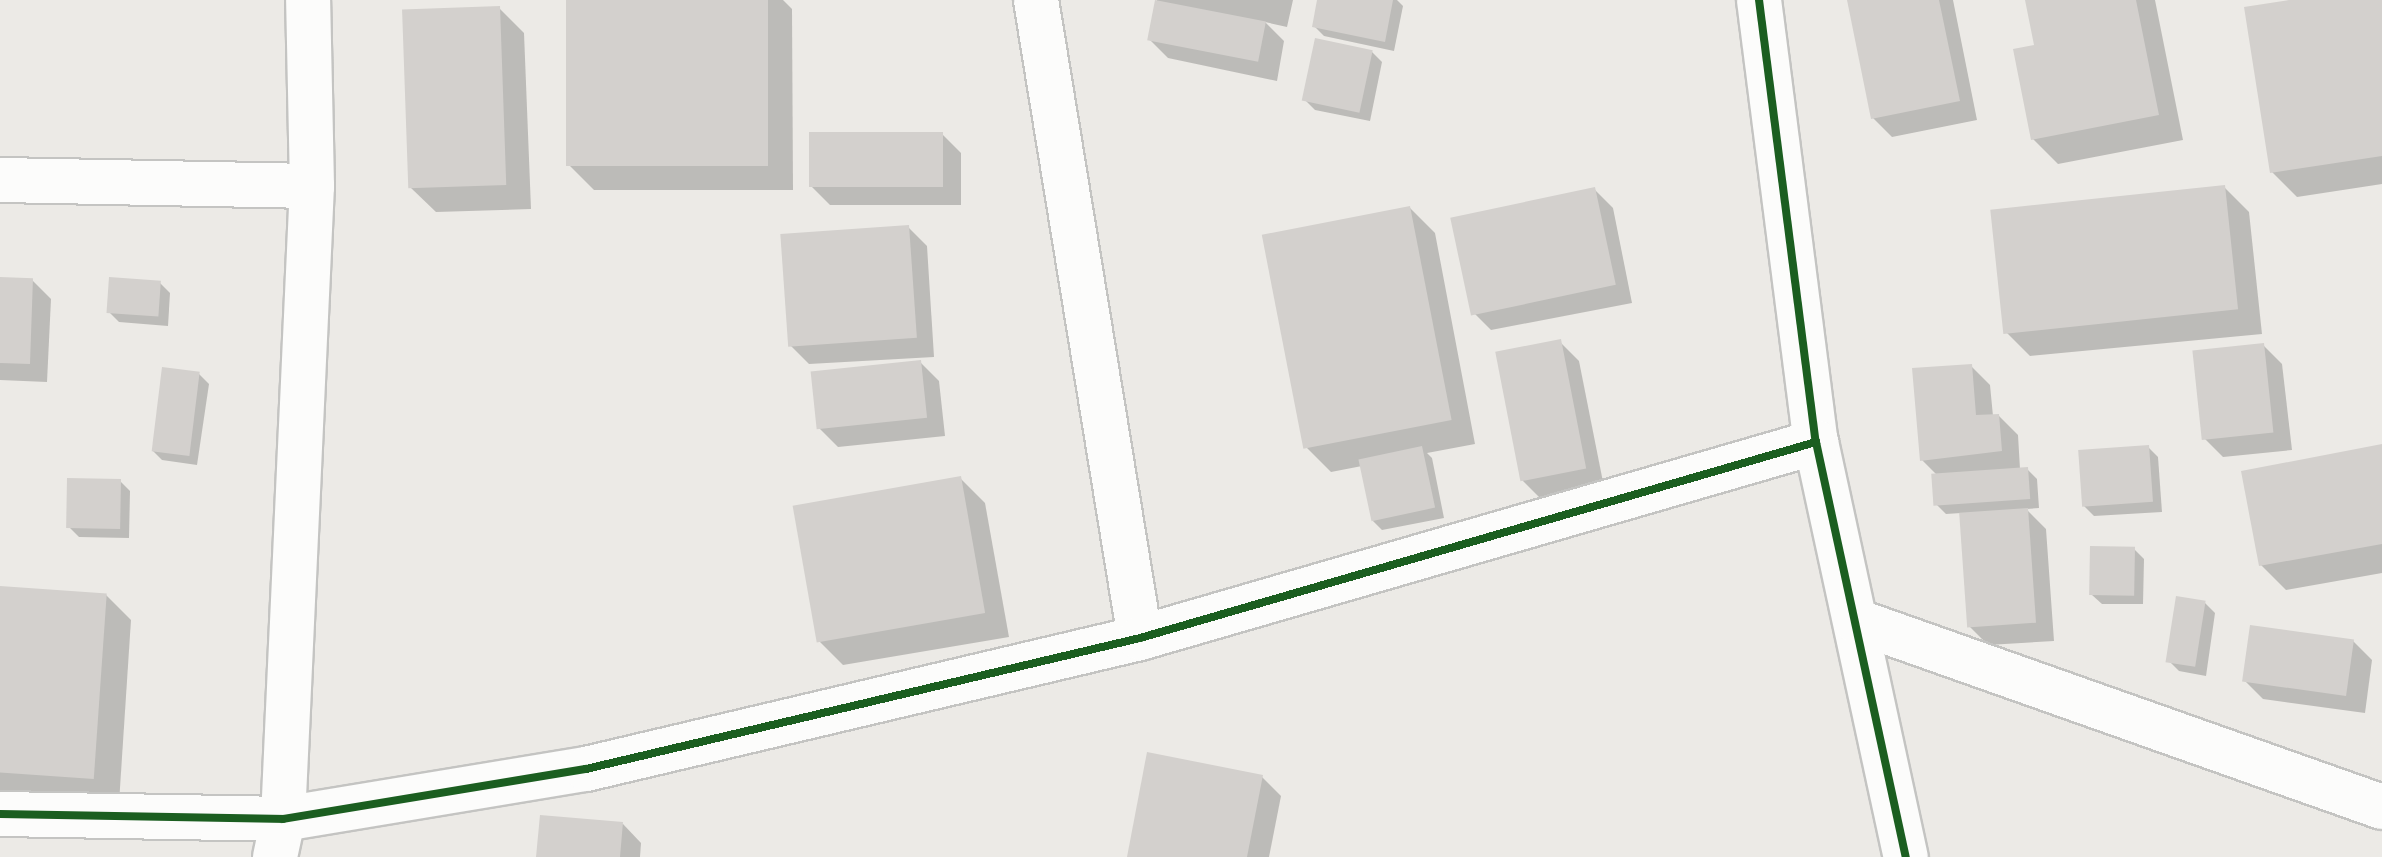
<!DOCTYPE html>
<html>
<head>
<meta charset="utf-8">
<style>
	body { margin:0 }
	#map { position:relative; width:2382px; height:857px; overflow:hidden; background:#eceae6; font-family:Roboto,sans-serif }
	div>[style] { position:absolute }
	.shadow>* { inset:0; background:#0003 }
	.building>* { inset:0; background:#d3d0cd; transform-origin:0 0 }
	.roads { filter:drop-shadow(2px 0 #c4c4c2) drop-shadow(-2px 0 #c4c4c2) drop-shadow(0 2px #c4c4c2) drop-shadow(0 -2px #c4c4c2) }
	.street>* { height:44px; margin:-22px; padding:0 22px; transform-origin:22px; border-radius:22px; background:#fcfcfb }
	.cycleway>* { height:8px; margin:-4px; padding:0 4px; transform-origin:4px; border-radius:4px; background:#1b5e20 }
	span { translate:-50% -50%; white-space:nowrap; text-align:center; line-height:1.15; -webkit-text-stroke:8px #fff; paint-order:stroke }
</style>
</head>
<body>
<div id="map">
	<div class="shadow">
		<i style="clip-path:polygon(568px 0,783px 0,792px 9px,793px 190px,594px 190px,569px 165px)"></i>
		<i style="clip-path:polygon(1157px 0,1293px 0,1287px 27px,1265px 22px,1284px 41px,1277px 81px,1168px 58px,1149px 39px)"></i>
		<i style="clip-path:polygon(1319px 0,1397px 0,1403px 6px,1394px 51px,1324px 36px,1314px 26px)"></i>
		<i style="clip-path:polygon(1849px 0,1953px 0,1977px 120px,1892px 137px,1873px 118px)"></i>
		<i style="clip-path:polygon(2027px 0,2155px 0,2183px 140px,2058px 164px,2033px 139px,2036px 46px)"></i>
		<i style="clip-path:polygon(2303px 0,2382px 0,2382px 184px,2297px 197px,2272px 172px)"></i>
		<i style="clip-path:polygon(499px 8px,524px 33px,531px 209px,436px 212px,411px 188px)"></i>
		<i style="clip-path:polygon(1372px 52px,1382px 62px,1370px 121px,1315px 110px,1305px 100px)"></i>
		<i style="clip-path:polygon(942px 134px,961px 153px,961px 205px,830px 205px,811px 186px)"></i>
		<i style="clip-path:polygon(2224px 187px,2249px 212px,2262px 334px,2030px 356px,2005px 331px)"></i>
		<i style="clip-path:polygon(1594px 189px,1613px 208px,1632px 303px,1491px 330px,1472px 311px)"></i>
		<i style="clip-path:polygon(1410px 208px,1435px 233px,1475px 444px,1427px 453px,1432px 458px,1444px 518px,1382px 530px,1372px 520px,1362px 466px,1331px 472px,1306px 447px)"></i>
		<i style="clip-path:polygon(908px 227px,927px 246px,934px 357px,809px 364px,790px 345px)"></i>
		<i style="clip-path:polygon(0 279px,32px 280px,51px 299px,47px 382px,0 380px)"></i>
		<i style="clip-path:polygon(160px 283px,170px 293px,168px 326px,119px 322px,109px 312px)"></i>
		<i style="clip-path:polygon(1560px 342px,1579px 361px,1604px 487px,1541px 499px,1522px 480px)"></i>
		<i style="clip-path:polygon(2263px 345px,2282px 364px,2292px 450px,2223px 457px,2204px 438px)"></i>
		<i style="clip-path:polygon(920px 362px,939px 381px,945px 436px,838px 447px,819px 428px)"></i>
		<i style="clip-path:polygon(1971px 366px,1990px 385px,1993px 416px,1999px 416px,2018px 435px,2020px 469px,2027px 469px,2037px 479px,2039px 508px,2026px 509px,2046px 529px,2054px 641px,1988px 645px,1969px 626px,1961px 513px,1946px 514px,1936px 504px,1937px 475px,1922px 460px)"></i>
		<i style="clip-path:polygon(199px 374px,209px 384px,197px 465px,162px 460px,152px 450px)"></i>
		<i style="clip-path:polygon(2382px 446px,2382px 573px,2286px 590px,2261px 565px)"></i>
		<i style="clip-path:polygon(2148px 447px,2158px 457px,2162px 512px,2094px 516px,2084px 506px)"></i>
		<i style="clip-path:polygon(960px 478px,985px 503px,1009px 637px,843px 665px,818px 640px)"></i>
		<i style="clip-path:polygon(120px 481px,130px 491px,129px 538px,79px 537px,69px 527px)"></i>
		<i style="clip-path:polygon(2134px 549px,2144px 559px,2143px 604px,2102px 604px,2092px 595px)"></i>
		<i style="clip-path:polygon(0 588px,106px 595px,131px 620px,119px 803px,0 794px)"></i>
		<i style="clip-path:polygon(2205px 603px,2215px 613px,2206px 676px,2179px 671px,2169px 661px)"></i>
		<i style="clip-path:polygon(2353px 641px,2372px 660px,2365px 713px,2263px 699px,2244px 680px)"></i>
		<i style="clip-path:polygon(1262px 777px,1281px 796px,1269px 857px,1129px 857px)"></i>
		<i style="clip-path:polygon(623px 824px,641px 843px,640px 857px,538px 857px)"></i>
	</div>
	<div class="building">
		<i style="left:566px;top:0;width:202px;height:166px"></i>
		<i style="left:1155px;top:0;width:113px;height:41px;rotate:11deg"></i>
		<i style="clip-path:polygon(1317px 0,1393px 0,1385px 42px,1312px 27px)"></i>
		<i style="clip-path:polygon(1847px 0,1939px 0,1960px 101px,1871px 119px)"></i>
		<i style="clip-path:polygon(2025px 0,2136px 0,2159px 115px,2031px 140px,2013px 49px,2034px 45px)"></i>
		<i style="clip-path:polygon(2289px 0,2382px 0,2382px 156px,2270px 173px,2244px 7px)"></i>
		<i style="left:500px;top:6px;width:179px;height:98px;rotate:88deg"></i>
		<i style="left:1315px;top:38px;width:59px;height:64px;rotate:12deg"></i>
		<i style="left:809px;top:132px;width:134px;height:55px"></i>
		<i style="left:2225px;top:185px;width:125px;height:236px;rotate:84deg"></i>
		<i style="left:1595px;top:187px;width:100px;height:148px;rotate:78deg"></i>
		<i style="left:1410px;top:206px;width:218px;height:151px;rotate:79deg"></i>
		<i style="left:909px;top:225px;width:113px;height:129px;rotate:86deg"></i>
		<i style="left:0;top:277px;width:33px;height:86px;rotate:2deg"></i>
		<i style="left:109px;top:277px;width:52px;height:36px;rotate:4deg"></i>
		<i style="left:1561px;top:339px;width:132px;height:67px;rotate:79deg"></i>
		<i style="left:2264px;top:343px;width:90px;height:72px;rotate:84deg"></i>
		<i style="left:921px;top:360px;width:58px;height:111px;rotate:84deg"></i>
		<i style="clip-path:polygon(1972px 364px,1976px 415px,1999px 414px,2002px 451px,1920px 461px,1912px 368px)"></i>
		<i style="left:162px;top:367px;width:38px;height:85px;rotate:7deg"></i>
		<i style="clip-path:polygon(2382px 444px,2382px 544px,2259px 566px,2241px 471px)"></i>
		<i style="left:2149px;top:445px;width:57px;height:71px;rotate:86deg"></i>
		<i style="left:1422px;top:446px;width:63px;height:65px;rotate:78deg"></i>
		<i style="left:2028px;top:467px;width:32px;height:97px;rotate:86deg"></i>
		<i style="left:961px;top:476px;width:139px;height:171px;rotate:80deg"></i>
		<i style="left:67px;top:478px;width:54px;height:50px;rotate:1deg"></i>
		<i style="left:2028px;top:508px;width:115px;height:69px;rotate:86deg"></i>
		<i style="left:2090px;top:546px;width:45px;height:49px;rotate:1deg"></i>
		<i style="left:0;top:586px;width:107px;height:186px;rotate:4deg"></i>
		<i style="left:2176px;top:596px;width:30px;height:67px;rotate:9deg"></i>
		<i style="left:2250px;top:625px;width:105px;height:57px;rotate:8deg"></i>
		<i style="clip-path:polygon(1147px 752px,1263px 775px,1247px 857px,1127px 857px)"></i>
		<i style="clip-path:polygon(540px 815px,623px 822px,620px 857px,536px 857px)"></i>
	</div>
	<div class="roads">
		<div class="street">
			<i style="left:1036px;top:0;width:646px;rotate:80.74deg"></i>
			<i style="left:1759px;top:0;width:446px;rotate:82.7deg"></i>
			<i style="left:1816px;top:442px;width:425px;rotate:77.8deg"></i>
			<i style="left:0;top:180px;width:312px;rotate:1.1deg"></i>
			<i style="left:1856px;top:621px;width:558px;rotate:19.47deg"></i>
			<i style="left:0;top:814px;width:283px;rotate:1deg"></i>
			<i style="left:283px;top:819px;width:307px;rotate:-9.4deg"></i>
			<i style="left:586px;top:769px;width:569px;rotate:-13.3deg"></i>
			<i style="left:1140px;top:638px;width:704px;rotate:-16.17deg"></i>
			<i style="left:275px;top:857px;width:39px;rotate:-78deg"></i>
			<i style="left:283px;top:819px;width:634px;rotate:-87.38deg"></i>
			<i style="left:312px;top:186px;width:186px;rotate:-91.2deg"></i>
		</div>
	</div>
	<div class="cycleway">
		<i style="left:1759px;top:0;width:446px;rotate:82.7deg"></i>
		<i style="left:1816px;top:442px;width:425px;rotate:77.8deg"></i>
		<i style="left:0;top:814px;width:283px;rotate:1deg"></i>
		<i style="left:283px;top:819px;width:307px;rotate:-9.4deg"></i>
		<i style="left:586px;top:769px;width:569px;rotate:-13.3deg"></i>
		<i style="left:1140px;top:638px;width:704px;rotate:-16.17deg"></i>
	</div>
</div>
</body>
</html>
